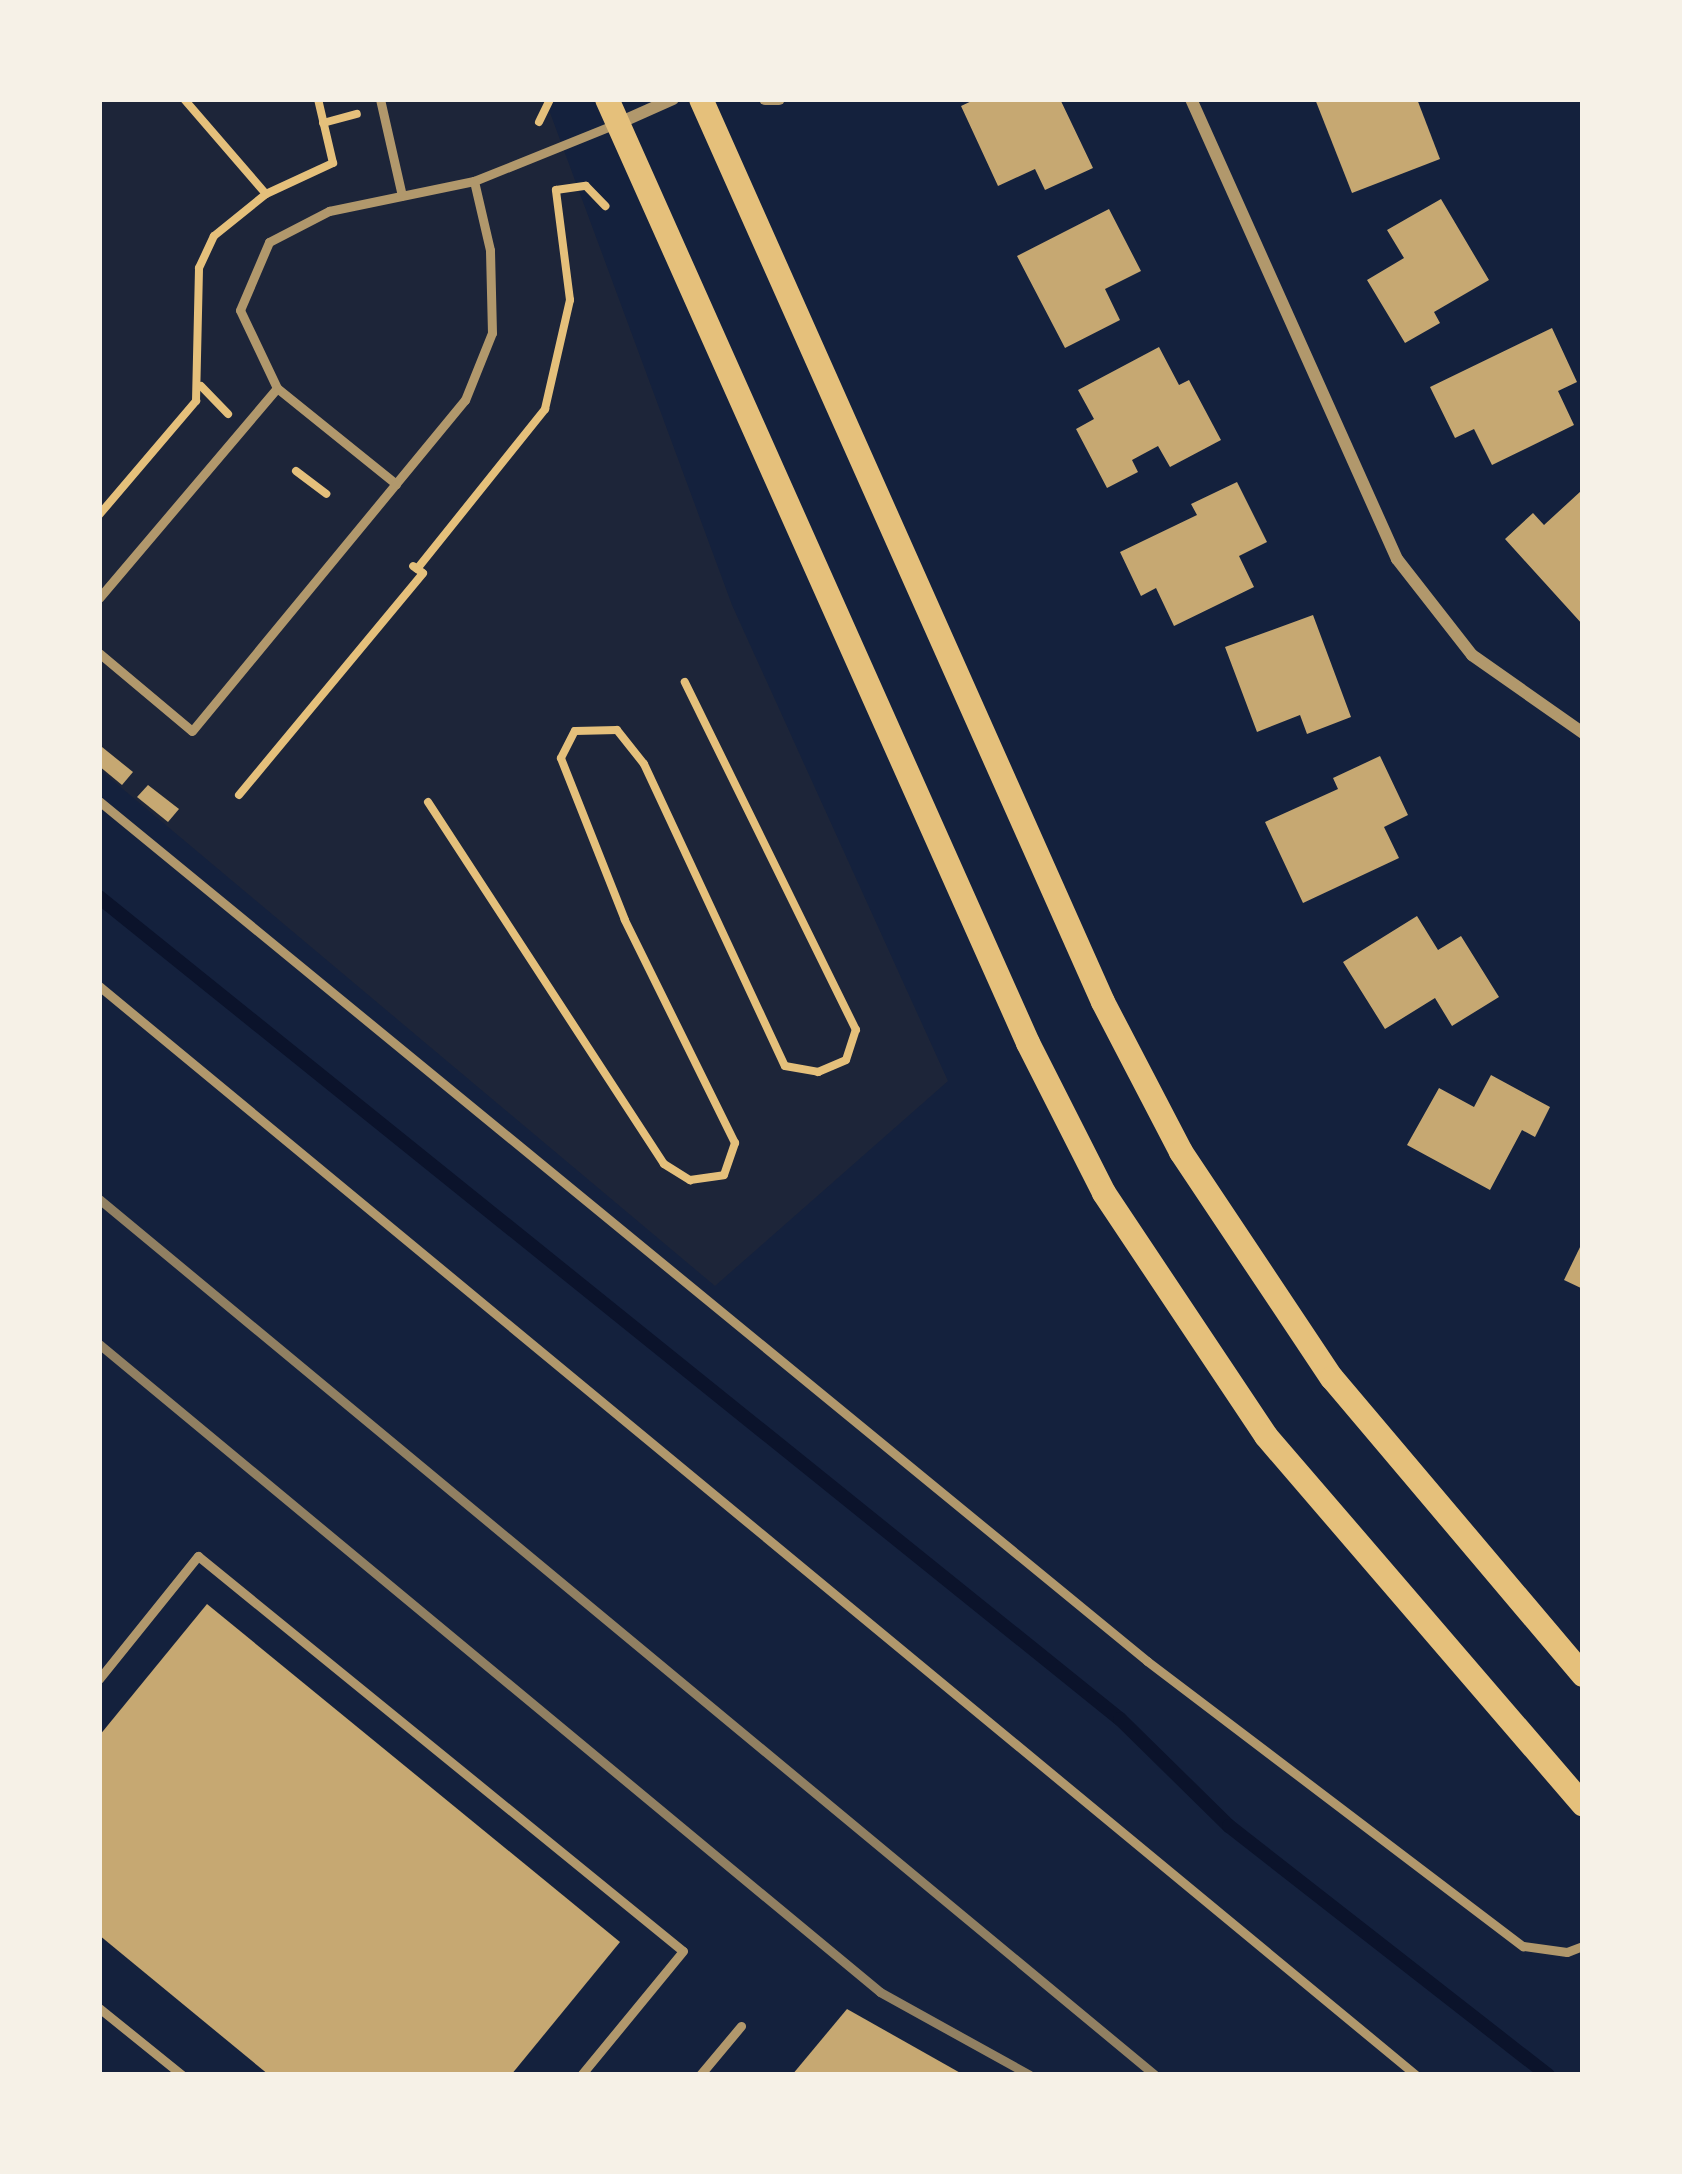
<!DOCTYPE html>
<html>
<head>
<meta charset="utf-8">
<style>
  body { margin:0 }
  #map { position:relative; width:1682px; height:2174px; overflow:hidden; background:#14213d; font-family:Figtree,sans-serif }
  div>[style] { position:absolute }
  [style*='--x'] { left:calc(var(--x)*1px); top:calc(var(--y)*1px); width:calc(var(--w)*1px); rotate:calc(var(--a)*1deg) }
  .green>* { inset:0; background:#1d2539 }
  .stream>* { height:14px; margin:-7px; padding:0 7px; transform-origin:7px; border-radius:7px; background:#0b132b }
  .building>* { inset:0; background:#c6a872 }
  .path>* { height:8px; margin:-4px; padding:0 4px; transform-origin:4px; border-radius:4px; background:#e5c07b }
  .service>* { height:9px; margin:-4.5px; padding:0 4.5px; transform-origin:4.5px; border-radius:4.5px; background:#b1986c }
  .minor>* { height:12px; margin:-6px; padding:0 6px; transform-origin:6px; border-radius:6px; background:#b1986c }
  .secondary>* { height:24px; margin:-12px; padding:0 12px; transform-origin:12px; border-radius:12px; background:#e5c07b }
  .rail>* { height:9px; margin:-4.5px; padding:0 4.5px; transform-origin:4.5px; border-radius:4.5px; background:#918062 }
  span { translate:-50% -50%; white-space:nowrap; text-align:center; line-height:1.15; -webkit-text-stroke:9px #f6f1e7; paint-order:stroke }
  .frame { position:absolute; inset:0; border:102px solid #f6f1e7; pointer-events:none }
</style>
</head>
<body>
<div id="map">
  <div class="green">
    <i style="clip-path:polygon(99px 99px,545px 99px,732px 605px,948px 1081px,715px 1286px,99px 769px)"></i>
  </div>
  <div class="stream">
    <i style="--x:99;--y:897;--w:1311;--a:38.84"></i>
    <i style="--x:1120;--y:1719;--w:153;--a:44.5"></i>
    <i style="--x:1229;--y:1826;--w:405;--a:38"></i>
  </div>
  <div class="building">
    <i style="clip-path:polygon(976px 99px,1060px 99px,1093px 168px,1045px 190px,1035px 169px,998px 186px,961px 106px)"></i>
    <i style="clip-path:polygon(1315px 99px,1417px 99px,1440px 159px,1352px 193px)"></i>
    <i style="clip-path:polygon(1441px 199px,1489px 280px,1434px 312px,1440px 323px,1405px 343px,1367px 280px,1404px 258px,1387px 230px)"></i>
    <i style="clip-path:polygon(1109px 209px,1141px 271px,1105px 289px,1120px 320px,1065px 348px,1017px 256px)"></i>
    <i style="clip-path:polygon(1552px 328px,1577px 382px,1558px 391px,1574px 425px,1492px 465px,1474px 429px,1455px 438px,1430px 387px)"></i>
    <i style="clip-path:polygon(1159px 347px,1179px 385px,1189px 380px,1221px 440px,1170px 467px,1158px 446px,1132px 460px,1138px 472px,1107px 488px,1076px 429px,1094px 419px,1078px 390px)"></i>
    <i style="clip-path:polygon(1237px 482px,1267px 542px,1239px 556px,1254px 587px,1174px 626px,1156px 588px,1141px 596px,1120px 552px,1197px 515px,1191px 504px)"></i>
    <i style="clip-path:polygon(1581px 491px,1583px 493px,1583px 625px,1505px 539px,1533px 513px,1544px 525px)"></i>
    <i style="clip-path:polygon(1313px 615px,1351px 717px,1307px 734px,1300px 715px,1257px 732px,1225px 647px)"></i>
    <i style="clip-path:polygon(102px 747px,133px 772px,122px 785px,99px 766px)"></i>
    <i style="clip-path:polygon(1380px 756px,1408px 815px,1384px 827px,1399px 858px,1303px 903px,1265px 822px,1338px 789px,1333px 778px)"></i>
    <i style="clip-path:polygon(148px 785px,179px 809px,168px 822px,137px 797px)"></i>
    <i style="clip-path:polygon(1417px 916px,1438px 950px,1461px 936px,1499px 997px,1452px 1026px,1435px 998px,1385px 1029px,1343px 962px)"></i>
    <i style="clip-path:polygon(1491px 1075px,1550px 1107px,1535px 1137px,1522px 1130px,1490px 1190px,1407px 1145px,1439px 1088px,1474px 1107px)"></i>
    <i style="clip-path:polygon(1583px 1241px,1583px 1289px,1564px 1280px)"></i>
    <i style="clip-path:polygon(207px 1604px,620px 1942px,511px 2075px,269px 2075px,99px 1935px,99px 1736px)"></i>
    <i style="clip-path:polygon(847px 2009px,964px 2075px,792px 2075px)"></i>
  </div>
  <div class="path">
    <i style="--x:539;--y:122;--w:25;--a:-64"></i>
    <i style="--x:323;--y:123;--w:35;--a:-15"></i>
    <i style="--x:266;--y:194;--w:74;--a:-24.8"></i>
    <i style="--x:333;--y:163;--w:66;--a:-103.2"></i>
    <i style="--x:201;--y:386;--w:39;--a:46"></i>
    <i style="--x:296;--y:471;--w:38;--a:37"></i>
    <i style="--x:99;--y:515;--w:150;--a:-49.6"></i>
    <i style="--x:196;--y:401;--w:133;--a:-88.7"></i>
    <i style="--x:199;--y:268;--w:35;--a:-65"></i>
    <i style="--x:214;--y:236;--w:67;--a:-38.9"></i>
    <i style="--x:266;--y:194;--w:125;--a:-130.8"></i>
    <i style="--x:417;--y:569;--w:205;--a:-51.3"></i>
    <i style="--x:545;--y:409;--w:112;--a:-77.1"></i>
    <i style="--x:570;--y:300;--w:111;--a:-97.3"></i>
    <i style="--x:556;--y:190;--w:30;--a:-8"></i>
    <i style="--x:586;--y:186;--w:28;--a:46"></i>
    <i style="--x:239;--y:795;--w:288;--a:-50.3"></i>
    <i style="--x:423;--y:573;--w:12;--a:-145"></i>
    <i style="--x:428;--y:802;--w:432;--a:56.9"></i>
    <i style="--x:664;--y:1164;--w:31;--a:32"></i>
    <i style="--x:690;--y:1180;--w:34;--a:-8"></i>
    <i style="--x:724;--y:1175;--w:34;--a:-71"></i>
    <i style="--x:735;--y:1143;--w:249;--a:-116.3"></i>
    <i style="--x:625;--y:920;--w:174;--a:-111.6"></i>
    <i style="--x:561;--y:758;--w:30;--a:-63"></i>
    <i style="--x:575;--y:731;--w:42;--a:-1.4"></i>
    <i style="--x:617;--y:730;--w:43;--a:51.5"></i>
    <i style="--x:644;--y:764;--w:333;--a:65"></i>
    <i style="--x:785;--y:1066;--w:34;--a:10"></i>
    <i style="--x:818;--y:1072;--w:30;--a:-23"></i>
    <i style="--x:846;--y:1060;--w:32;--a:-72"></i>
    <i style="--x:856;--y:1030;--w:388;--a:-116.2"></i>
  </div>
  <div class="service">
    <i style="--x:380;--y:99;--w:99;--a:77.2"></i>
    <i style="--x:277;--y:388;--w:86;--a:-115.4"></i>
    <i style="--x:240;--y:310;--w:74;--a:-66.9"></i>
    <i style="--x:269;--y:242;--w:68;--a:-27.3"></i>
    <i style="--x:329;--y:211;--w:148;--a:-11.7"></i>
    <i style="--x:99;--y:598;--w:275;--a:-49.7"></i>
    <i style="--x:277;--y:388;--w:153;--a:38.9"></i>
    <i style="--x:99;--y:653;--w:121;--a:40"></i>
    <i style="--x:192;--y:731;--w:429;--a:-50.5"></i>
    <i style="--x:465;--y:400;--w:72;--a:-68.1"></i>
    <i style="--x:492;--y:333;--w:83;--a:-91.4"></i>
    <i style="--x:490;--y:250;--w:71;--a:-103.1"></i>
    <i style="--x:474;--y:181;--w:155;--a:-21.9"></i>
    <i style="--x:99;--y:801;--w:1356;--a:39.37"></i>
    <i style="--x:1147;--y:1661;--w:472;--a:37.2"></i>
    <i style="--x:1523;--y:1946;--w:44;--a:7.8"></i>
    <i style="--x:1567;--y:1952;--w:17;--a:-21"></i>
    <i style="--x:99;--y:986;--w:1709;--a:39.59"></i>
    <i style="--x:99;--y:1679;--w:158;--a:-51.2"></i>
    <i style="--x:198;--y:1556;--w:625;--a:39.16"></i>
    <i style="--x:683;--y:1951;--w:161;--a:129.4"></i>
    <i style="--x:99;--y:2008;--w:107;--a:38.9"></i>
    <i style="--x:700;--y:2075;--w:64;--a:-50.1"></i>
  </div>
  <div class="minor">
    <i style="--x:765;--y:99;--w:14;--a:0"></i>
    <i style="--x:1191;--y:99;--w:504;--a:65.88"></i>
    <i style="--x:1397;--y:559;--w:122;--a:52"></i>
    <i style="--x:1472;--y:655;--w:136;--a:35.1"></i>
    <i style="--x:619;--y:123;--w:59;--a:-24"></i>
  </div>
  <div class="secondary">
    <i style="--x:607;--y:99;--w:1034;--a:65.96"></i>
    <i style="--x:1028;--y:1043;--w:168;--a:63.1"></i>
    <i style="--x:1104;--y:1193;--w:292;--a:56.3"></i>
    <i style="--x:1266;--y:1436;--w:486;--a:49.3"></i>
    <i style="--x:701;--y:99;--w:988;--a:66"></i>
    <i style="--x:1103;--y:1002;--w:169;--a:62.5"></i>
    <i style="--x:1181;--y:1152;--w:272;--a:56.3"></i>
    <i style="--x:1332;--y:1378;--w:389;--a:49.8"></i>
  </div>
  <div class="rail">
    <i style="--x:99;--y:1199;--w:1372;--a:39.68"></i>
    <i style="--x:99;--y:1344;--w:1015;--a:39.68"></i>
    <i style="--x:880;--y:1992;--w:171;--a:29"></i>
  </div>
  <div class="frame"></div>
</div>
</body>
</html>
